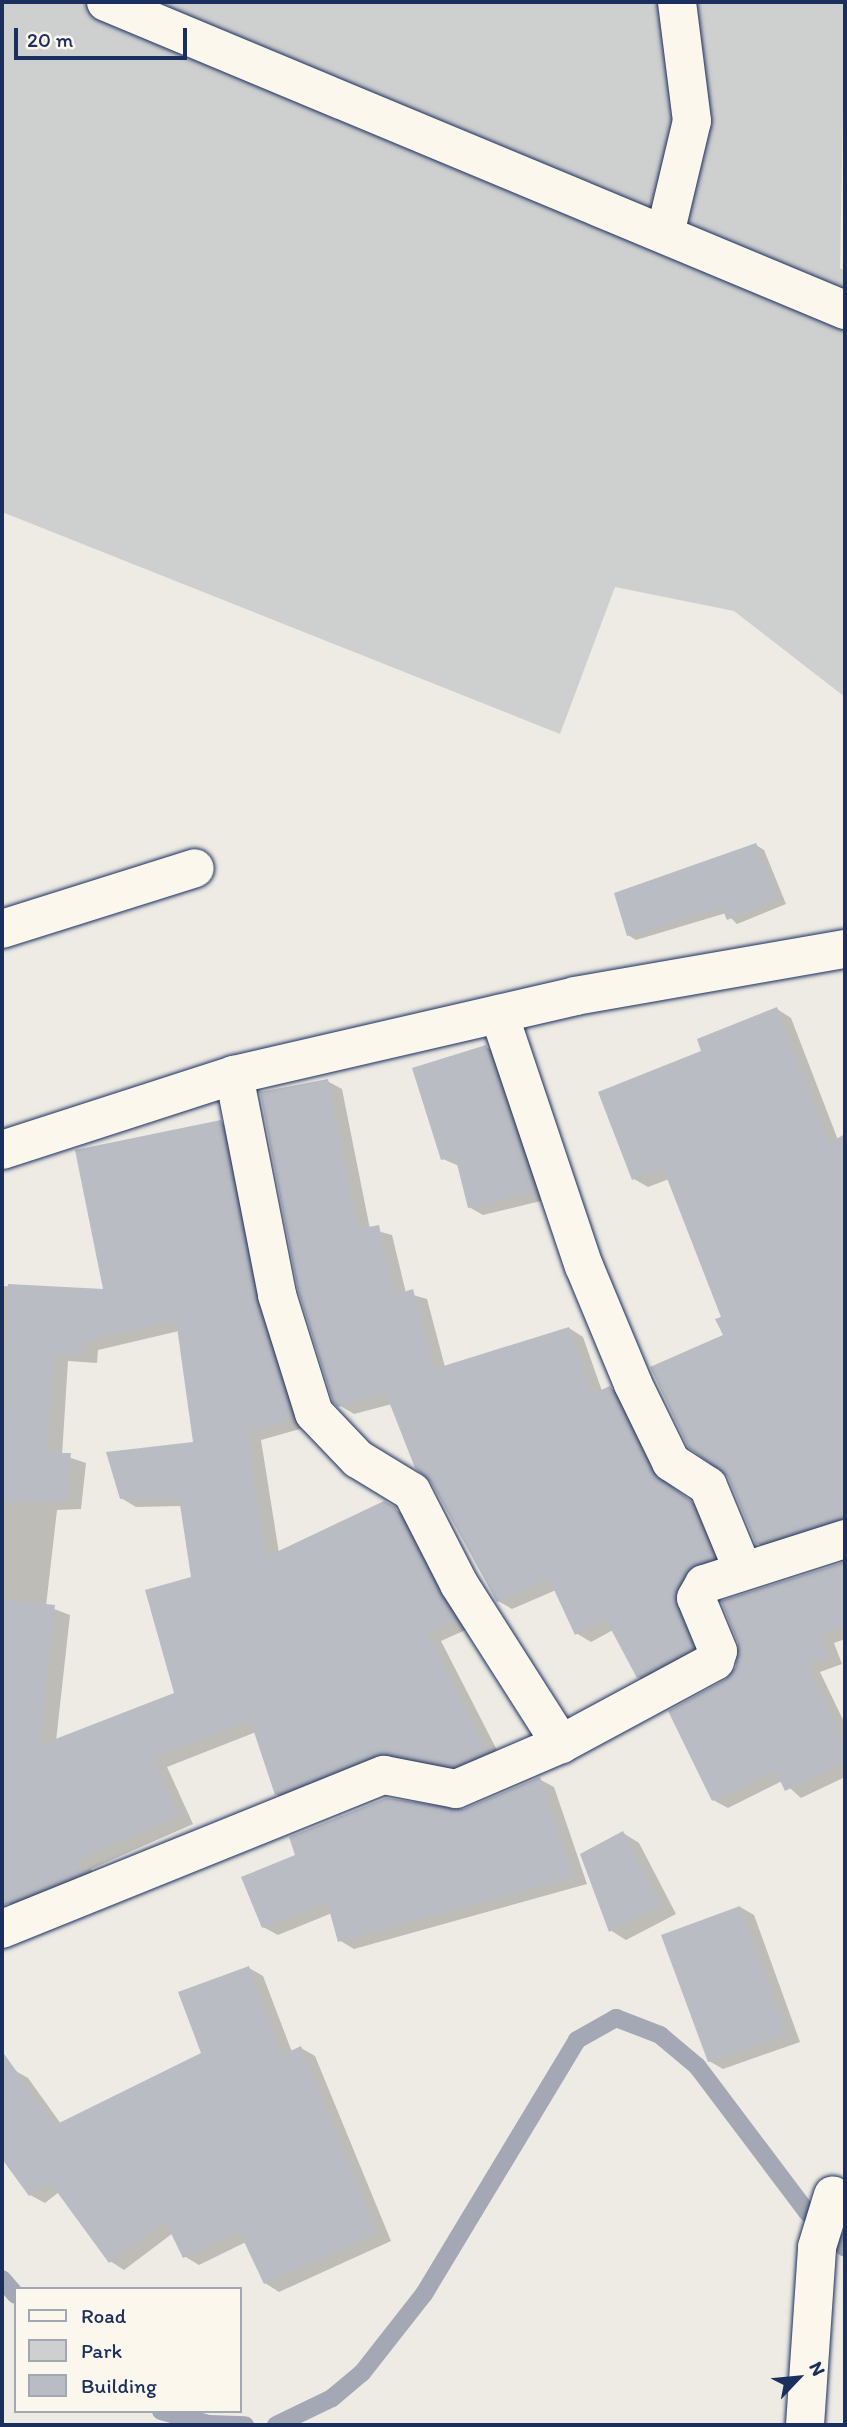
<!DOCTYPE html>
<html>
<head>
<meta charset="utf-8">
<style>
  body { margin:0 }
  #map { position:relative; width:847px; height:2427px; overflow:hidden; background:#eeebe4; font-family:Itim,sans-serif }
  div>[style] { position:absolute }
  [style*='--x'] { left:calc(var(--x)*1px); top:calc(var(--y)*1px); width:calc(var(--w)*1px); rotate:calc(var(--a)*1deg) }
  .green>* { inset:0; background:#cecfcf }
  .shadow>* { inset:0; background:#0003 }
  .stream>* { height:18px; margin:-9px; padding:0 9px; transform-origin:9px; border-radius:9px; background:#a3a8b4 }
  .building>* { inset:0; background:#b9bcc3 }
  .roads { filter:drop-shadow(0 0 2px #1b2f5e) drop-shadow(0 0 2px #1b2f5e) }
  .minor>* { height:38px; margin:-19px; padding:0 19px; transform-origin:19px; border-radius:19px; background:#fbf7ec }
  span { translate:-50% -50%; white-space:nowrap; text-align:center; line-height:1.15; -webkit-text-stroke:6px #fbf7ec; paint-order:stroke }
  .frame { position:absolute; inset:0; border:4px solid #1b2f5e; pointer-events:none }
  .legend { position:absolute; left:14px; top:2287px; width:228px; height:126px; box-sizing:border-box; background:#fbf7ec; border:2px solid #a1a7b3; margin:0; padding:9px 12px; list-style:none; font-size:21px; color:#1b2f5e }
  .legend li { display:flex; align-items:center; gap:14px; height:35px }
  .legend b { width:35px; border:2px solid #a1a7b3 }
  .north { position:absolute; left:763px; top:2343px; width:70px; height:70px; -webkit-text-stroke:5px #fbf7ec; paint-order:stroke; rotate:64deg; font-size:19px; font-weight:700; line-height:28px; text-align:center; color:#1b2f5e }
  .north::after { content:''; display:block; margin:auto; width:24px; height:32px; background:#1b2f5e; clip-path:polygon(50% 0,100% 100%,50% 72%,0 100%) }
  .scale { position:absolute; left:14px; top:28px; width:173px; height:32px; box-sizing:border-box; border:4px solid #1b2f5e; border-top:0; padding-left:9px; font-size:21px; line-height:24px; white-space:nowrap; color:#1b2f5e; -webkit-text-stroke:5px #fbf7ec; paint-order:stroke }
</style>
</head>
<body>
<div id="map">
  <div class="green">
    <i style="clip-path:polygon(2px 2px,845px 2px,840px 268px,845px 271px,845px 697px,734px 611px,615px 587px,560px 734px,2px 512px)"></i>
  </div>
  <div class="shadow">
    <i style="clip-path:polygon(756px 845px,764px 850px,786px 904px,737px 924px,726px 913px,636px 940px,628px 935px)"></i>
    <i style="clip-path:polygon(777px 1009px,791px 1018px,838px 1140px,845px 1136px,845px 1528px,772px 1552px,757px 1543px,724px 1318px,669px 1179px,648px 1187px,634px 1179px,703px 1052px)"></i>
    <i style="clip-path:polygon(486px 1047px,500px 1055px,549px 1199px,483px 1215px,469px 1207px,459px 1166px,443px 1159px)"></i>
    <i style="clip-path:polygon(327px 1081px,342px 1089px,370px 1229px,392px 1235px,406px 1293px,427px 1299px,445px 1367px,569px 1328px,583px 1337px,602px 1391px,610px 1388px,624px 1396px,666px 1482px,704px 1511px,727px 1566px,700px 1580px,706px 1656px,652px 1685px,638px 1677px,613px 1630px,591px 1642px,576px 1633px,556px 1590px,512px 1609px,498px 1601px,392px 1404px,354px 1414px,339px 1405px)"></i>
    <i style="clip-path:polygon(evenodd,220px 1122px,235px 1131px,307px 1427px,261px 1440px,279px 1553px,384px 1503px,410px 1518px,470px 1628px,441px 1641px,502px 1760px,291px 1803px,276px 1794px,256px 1732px,167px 1767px,193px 1824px,91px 1869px,97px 1881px,19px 1912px,2px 1897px,2px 1286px,106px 1291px,220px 1122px,179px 1331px,195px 1443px,121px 1498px,136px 1507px,182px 1506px,193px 1578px,176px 1694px,56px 1741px,70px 1615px,46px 1606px,57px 1510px,81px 1509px,86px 1463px,62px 1455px,68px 1361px,97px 1363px,98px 1350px,179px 1331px)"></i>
    <i style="clip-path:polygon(845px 1564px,845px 1639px,834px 1643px,842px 1664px,820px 1672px,845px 1724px,845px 1777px,801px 1798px,782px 1781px,728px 1808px,713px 1800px,727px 1682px,738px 1668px,740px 1642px,723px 1603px)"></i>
    <i style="clip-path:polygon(539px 1779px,554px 1787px,587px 1884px,354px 1949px,339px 1940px,332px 1913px,278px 1935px,263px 1927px,464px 1811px)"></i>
    <i style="clip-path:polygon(623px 1833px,639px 1843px,676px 1914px,626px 1940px,610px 1930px)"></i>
    <i style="clip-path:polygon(740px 1907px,754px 1915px,800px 2042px,723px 2069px,709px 2061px)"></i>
    <i style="clip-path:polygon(249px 1968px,263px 1976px,292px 2052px,301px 2048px,315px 2056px,391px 2241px,279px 2292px,265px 2283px,246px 2242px,199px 2265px,184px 2256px,173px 2233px,124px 2270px,110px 2261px,59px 2192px,45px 2203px,30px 2195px,2px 2156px,2px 2078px,14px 2070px,28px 2078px,61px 2124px,204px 2054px)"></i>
  </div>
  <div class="stream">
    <i style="--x:2;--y:2279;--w:21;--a:49"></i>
    <i style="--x:161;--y:2411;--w:50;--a:15.2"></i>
    <i style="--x:209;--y:2424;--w:36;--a:2"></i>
    <i style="--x:276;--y:2425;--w:62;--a:-25.7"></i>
    <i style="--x:332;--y:2398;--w:39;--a:-40"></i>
    <i style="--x:362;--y:2373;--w:100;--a:-51.9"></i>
    <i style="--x:424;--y:2294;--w:297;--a:-58.9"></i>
    <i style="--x:577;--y:2040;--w:45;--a:-29.4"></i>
    <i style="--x:616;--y:2018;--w:47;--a:21.1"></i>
    <i style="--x:660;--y:2035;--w:48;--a:40"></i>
    <i style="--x:697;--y:2066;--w:183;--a:53"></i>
    <i style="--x:807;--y:2212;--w:52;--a:43.5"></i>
  </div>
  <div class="building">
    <i style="clip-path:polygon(756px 843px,779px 899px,727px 920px,722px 908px,627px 936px,614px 893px)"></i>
    <i style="clip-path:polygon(777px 1007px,829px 1143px,845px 1134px,845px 1518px,756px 1544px,728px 1477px,688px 1447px,650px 1367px,723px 1335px,715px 1319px,721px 1317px,663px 1168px,632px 1180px,598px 1092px,701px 1051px,697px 1039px)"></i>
    <i style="clip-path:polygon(486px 1045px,536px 1191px,468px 1208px,455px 1156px,441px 1160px,412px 1068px)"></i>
    <i style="clip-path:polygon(328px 1079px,358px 1229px,379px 1225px,394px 1295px,413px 1289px,434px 1369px,569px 1327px,592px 1394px,610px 1386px,652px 1472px,690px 1501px,714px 1558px,686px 1572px,674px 1596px,693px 1648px,637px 1678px,606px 1620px,575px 1635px,549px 1579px,497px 1602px,431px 1482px,415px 1468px,386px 1394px,338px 1407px,333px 1402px,298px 1290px,260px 1092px)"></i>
    <i style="clip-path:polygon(221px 1120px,256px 1299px,293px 1419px,247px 1432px,266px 1557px,384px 1501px,395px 1507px,456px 1620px,428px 1632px,488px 1752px,454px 1766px,377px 1755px,275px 1795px,250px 1720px,153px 1758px,179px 1815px,77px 1860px,83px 1873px,2px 1906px,2px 1599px,55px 1605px,40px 1745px,174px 1693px,145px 1590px,191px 1577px,179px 1498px,120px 1499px,106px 1452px,193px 1442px,176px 1320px,83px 1342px,82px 1355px,54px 1354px,47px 1453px,71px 1453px,66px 1501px,2px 1503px,8px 1284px,103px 1289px,75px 1150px)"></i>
    <i style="clip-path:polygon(845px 1562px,845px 1625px,820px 1635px,828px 1656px,807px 1664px,845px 1744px,845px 1762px,785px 1791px,775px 1770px,712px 1801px,668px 1711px,725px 1680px,736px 1667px,738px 1643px,721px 1601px)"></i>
    <i style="clip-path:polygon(540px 1777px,574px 1877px,338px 1942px,327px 1902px,262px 1928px,241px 1877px,295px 1855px,289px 1837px,386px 1798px,464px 1809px)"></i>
    <i style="clip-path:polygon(623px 1831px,661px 1905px,609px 1932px,580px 1854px)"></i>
    <i style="clip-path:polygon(740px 1906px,787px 2034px,708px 2062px,661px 1935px)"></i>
    <i style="clip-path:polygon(249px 1966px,282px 2055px,301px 2046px,377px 2233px,264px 2284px,239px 2231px,183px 2258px,165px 2221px,109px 2263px,49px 2181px,29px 2196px,2px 2159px,2px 2051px,55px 2125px,201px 2053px,178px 1992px)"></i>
  </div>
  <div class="roads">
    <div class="minor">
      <i style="--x:106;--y:2;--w:801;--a:22.63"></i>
      <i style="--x:665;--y:234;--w:116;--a:-76.6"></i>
      <i style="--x:692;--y:121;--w:120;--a:-97.2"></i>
      <i style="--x:2;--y:929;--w:202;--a:-17.5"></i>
      <i style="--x:499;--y:1014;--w:266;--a:71.4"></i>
      <i style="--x:584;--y:1266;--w:128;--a:67.4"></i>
      <i style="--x:633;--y:1384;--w:87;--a:64"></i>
      <i style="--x:671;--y:1462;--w:44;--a:33"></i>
      <i style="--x:708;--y:1486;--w:89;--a:67.5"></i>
      <i style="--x:234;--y:1075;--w:224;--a:78.9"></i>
      <i style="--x:277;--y:1295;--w:124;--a:72.6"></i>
      <i style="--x:314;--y:1413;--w:64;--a:46.3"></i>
      <i style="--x:358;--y:1459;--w:63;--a:31.4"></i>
      <i style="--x:412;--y:1492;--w:103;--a:62.9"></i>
      <i style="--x:459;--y:1584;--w:190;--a:57.5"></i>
      <i style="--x:2;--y:1150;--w:244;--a:-17.9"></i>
      <i style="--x:234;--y:1075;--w:350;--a:-13"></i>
      <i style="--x:575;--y:996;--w:274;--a:-9.9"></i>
      <i style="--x:2;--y:1929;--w:412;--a:-22"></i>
      <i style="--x:384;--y:1775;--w:73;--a:11"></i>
      <i style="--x:456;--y:1789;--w:114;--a:-23.2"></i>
      <i style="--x:561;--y:1744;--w:175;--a:-28.3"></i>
      <i style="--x:715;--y:1661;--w:10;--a:-73"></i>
      <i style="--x:718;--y:1651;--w:57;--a:-112.5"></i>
      <i style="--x:696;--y:1598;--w:16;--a:-60"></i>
      <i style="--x:704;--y:1584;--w:148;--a:-17.7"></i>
      <i style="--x:805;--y:2425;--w:178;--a:-86.1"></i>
      <i style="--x:817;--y:2247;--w:54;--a:-72.9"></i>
    </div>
  </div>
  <div class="frame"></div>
  <ul class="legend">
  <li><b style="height:9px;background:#fbf7ec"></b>Road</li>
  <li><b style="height:19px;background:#cecfcf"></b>Park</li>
  <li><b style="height:19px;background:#b9bcc3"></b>Building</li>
  </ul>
  <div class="north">N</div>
  <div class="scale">20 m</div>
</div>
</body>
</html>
